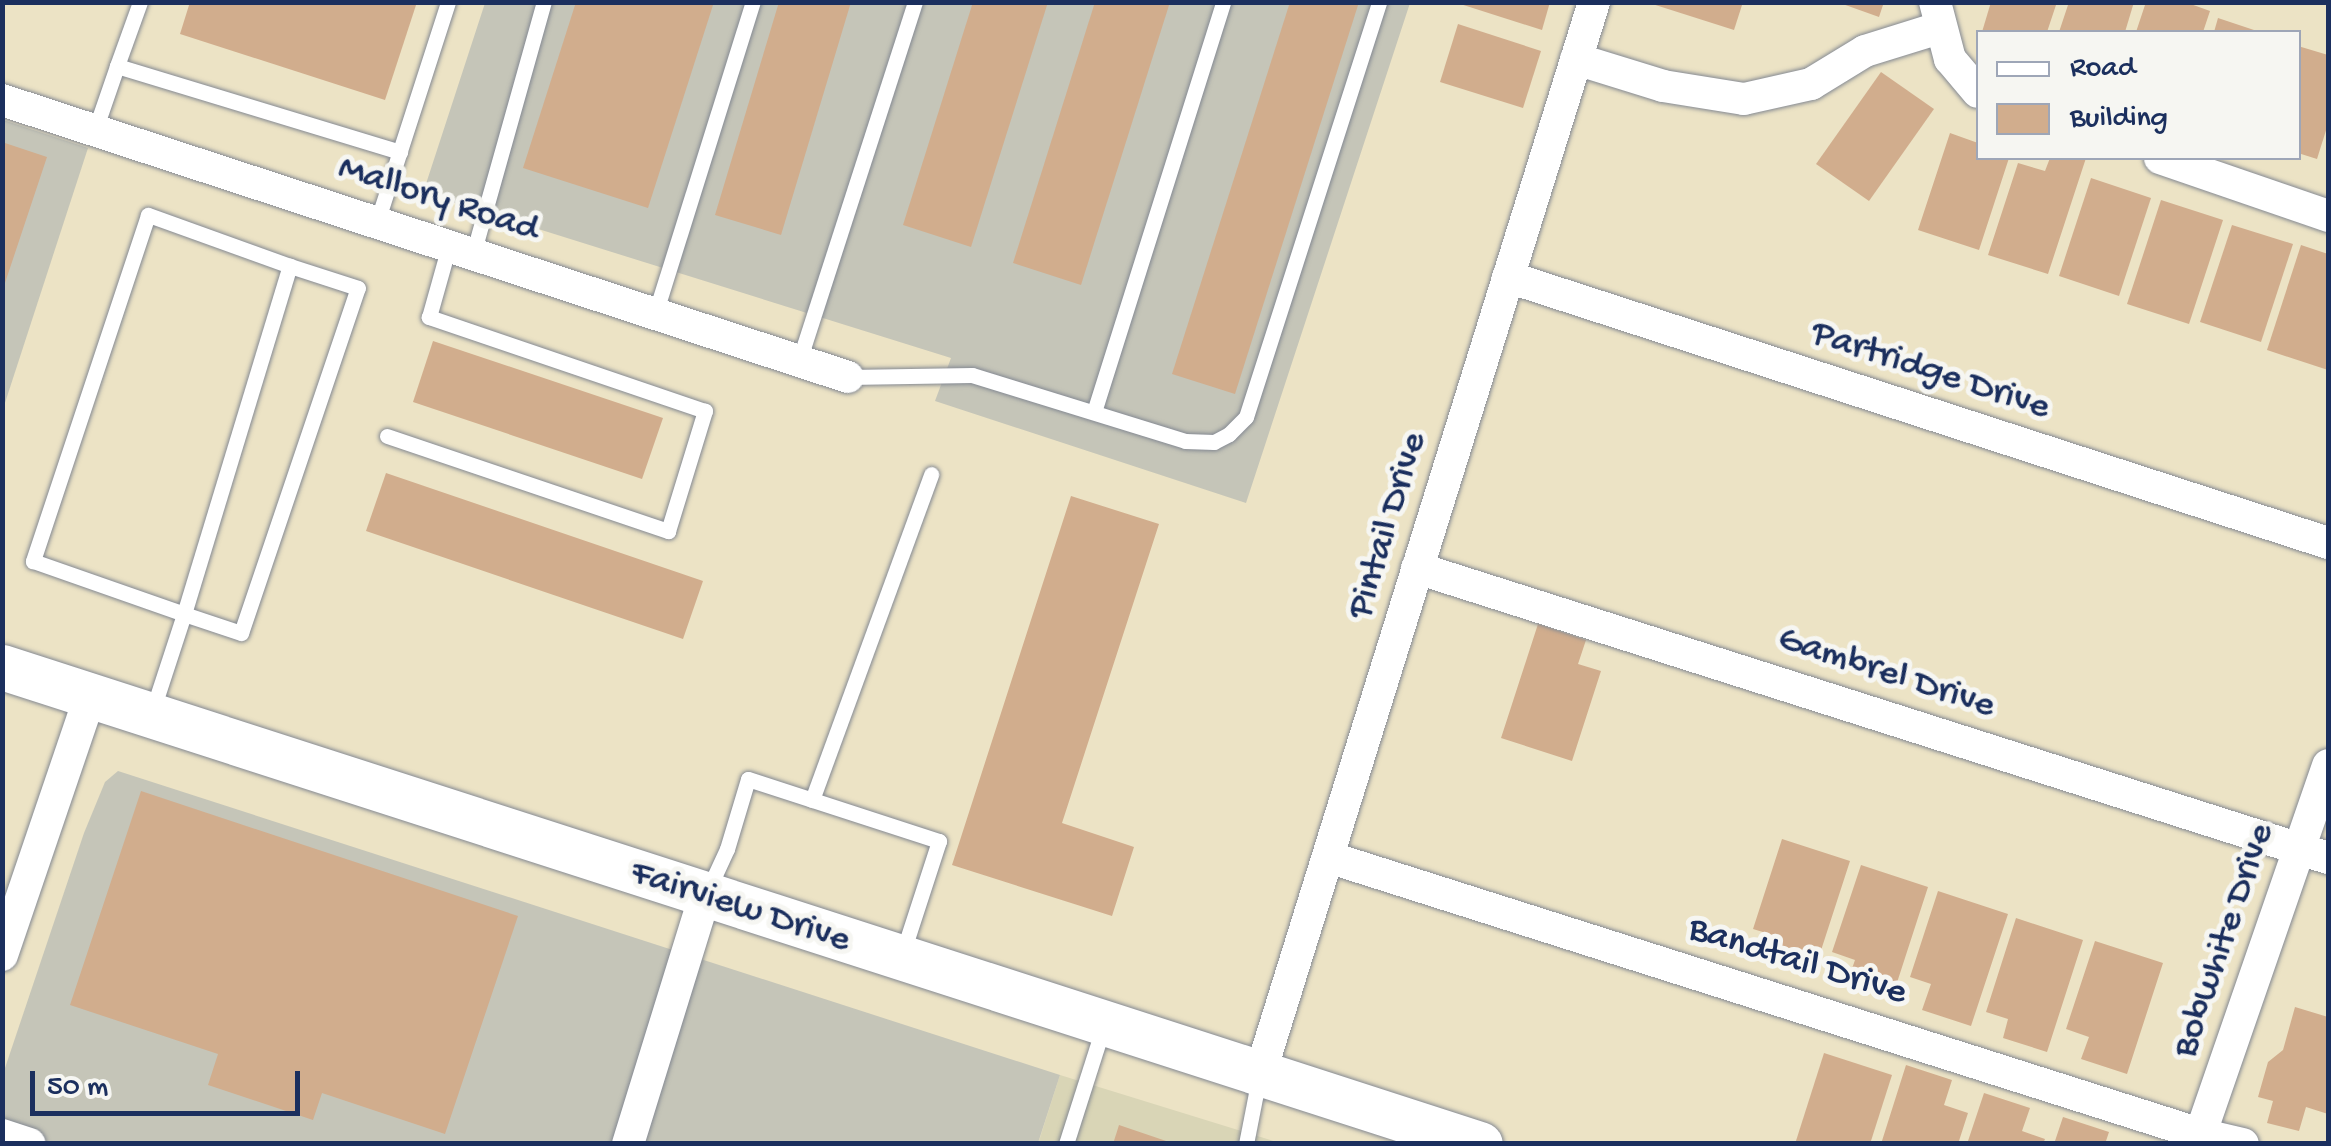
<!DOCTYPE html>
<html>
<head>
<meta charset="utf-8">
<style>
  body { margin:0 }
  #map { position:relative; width:2331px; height:1146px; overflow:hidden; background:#ece3c5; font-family:"Gochi Hand",sans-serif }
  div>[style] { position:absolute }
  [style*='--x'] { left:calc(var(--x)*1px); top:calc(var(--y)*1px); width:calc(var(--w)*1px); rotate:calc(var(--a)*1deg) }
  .built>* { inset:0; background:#d9d5b6 }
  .industrial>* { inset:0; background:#c5c5b8 }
  .building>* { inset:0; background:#d1ad8d }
  .roads { filter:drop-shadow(0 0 2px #848992) drop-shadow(0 0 2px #848992) }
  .lane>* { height:15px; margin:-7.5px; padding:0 7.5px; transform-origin:7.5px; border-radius:7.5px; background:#fff }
  .street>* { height:32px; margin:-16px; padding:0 16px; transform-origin:16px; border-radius:16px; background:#fff }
  .secondary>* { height:45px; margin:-22.5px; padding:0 22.5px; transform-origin:22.5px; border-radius:22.5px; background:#fff }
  span { translate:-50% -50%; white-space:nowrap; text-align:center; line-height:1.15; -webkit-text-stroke:10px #f6f6f2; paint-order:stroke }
  .street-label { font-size:38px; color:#1b2f5e }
  .frame { position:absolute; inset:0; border:5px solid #1b2f5e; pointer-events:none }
  .legend { position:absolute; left:1976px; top:30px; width:325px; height:130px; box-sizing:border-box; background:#f6f6f2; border:2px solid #9ea6b7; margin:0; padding:12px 18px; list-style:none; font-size:30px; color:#1b2f5e }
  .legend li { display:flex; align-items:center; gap:20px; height:50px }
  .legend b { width:50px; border:2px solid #9ea6b7 }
  .scale { position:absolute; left:30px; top:1071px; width:270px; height:45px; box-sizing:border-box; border:5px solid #1b2f5e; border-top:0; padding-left:12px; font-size:30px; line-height:35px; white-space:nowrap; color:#1b2f5e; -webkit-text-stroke:8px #f6f6f2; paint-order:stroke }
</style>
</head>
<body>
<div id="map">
  <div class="built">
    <i style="clip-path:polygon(1060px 1075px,1280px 1143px,1038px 1144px)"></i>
  </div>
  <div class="industrial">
    <i style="clip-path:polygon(485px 3px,1410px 3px,1246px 503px,935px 401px,951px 358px,423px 193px)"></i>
    <i style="clip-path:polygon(3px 120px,88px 148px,3px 409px)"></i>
    <i style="clip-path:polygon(118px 771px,1060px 1075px,1038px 1143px,3px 1144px,3px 1074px,84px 833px,105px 782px)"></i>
  </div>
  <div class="building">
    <i style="clip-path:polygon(190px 2px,417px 2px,385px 100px,180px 34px)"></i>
    <i style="clip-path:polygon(576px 2px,714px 2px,648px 208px,523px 168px)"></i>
    <i style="clip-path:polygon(779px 2px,851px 2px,781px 235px,715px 215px)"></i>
    <i style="clip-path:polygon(973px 2px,1048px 2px,971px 247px,903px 225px)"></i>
    <i style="clip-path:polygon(1095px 2px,1170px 2px,1081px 285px,1013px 263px)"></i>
    <i style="clip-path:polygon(1290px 2px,1359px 2px,1235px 394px,1172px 374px)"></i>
    <i style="clip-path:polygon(1454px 2px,1550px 2px,1542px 30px)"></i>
    <i style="clip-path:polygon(1646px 2px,1743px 2px,1734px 30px)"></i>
    <i style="clip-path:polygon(1837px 2px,1884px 2px,1879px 17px)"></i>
    <i style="clip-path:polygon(1991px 2px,2057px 2px,2047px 32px,1982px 32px)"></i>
    <i style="clip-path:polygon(2069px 2px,2134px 2px,2125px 32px,2059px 32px)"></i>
    <i style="clip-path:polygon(2146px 2px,2185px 2px,2210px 11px,2203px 32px,2136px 32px)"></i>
    <i style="clip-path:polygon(2218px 18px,2260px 32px,2214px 32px)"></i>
    <i style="clip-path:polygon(1458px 24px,1541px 51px,1523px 108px,1440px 82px)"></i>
    <i style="clip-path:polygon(2298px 46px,2328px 55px,2328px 124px,2317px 159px,2298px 153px)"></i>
    <i style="clip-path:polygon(1881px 72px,1934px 109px,1869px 201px,1816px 164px)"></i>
    <i style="clip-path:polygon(1950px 133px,1978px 143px,1978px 158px,2009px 158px,1979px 250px,1918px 230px)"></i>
    <i style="clip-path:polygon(2px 142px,47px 157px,3px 289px,2px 289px)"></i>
    <i style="clip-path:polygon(2050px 158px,2086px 158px,2048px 274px,1988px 255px,2018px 163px,2045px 171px)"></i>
    <i style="clip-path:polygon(2091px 178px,2151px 198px,2119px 296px,2059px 276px)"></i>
    <i style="clip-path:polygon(2161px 200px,2223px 220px,2189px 324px,2127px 304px)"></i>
    <i style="clip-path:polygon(2232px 225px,2293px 244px,2261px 342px,2200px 322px)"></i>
    <i style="clip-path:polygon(2301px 245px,2328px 254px,2328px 370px,2267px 350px)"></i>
    <i style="clip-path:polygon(433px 341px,663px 418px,642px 479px,413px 402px)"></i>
    <i style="clip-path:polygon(386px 473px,703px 581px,683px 639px,366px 531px)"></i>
    <i style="clip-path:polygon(1071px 496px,1159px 524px,1062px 823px,1134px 847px,1112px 916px,952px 865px)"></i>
    <i style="clip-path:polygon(1538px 624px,1586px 640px,1578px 664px,1601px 671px,1572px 761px,1501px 738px)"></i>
    <i style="clip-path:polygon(141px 791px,518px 916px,445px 1134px,322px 1093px,313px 1120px,208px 1085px,218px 1054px,70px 1005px)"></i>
    <i style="clip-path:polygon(1782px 839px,1850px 861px,1813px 975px,1768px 960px,1776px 936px,1753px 929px)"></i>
    <i style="clip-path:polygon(1861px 865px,1928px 887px,1892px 998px,1847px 983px,1855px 960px,1832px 952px)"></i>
    <i style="clip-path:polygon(1938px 891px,2008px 914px,1971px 1026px,1922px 1010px,1931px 984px,1910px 977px)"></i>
    <i style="clip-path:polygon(2016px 918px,2083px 940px,2047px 1052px,2003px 1038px,2008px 1019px,1986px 1012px)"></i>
    <i style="clip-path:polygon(2095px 941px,2163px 963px,2127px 1074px,2081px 1059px,2089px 1037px,2066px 1029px)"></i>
    <i style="clip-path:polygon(2295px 1007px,2328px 1017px,2328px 1114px,2306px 1107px,2299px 1131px,2267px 1123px,2273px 1101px,2258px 1097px,2268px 1062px,2283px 1050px)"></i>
    <i style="clip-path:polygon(1824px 1053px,1892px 1075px,1870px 1144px,1795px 1144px)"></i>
    <i style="clip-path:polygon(1906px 1065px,1952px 1080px,1944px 1105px,1968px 1113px,1958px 1144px,1881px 1144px)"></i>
    <i style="clip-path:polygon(1984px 1093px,2030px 1108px,2022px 1131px,2045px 1139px,2043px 1144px,1967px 1144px)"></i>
    <i style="clip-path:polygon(2063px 1117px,2109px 1132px,2105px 1144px,2054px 1144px)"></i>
    <i style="clip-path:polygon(1119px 1125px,1172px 1143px,1172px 1144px,1113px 1144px)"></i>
  </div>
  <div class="roads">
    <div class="lane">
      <i style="--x:140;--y:2;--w:68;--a:109.8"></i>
      <i style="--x:117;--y:66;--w:296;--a:16.9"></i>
      <i style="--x:95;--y:130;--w:68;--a:-71"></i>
      <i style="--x:377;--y:222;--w:231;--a:-72.1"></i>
      <i style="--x:473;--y:254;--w:262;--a:-74.3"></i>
      <i style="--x:655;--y:314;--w:327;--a:-72.6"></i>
      <i style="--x:799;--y:361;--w:377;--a:-72.1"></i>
      <i style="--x:848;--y:377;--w:124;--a:-0.9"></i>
      <i style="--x:972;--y:375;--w:223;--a:17.2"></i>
      <i style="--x:1185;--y:441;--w:29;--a:2"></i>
      <i style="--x:1214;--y:442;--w:17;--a:-28"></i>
      <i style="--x:1229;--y:434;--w:24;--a:-45"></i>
      <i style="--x:1246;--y:417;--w:436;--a:-72.2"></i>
      <i style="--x:1094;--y:412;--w:430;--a:-72.5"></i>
      <i style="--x:387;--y:436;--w:297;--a:18.7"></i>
      <i style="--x:668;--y:531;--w:126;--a:-72.9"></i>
      <i style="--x:705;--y:411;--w:292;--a:-161.2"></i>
      <i style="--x:429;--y:317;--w:74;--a:-74.3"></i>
      <i style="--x:152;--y:712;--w:103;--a:-71.9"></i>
      <i style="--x:184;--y:614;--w:364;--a:-73.1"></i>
      <i style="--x:290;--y:266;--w:151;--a:-160.2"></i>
      <i style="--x:148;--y:215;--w:365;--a:108.4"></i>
      <i style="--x:33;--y:561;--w:160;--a:19.3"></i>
      <i style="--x:184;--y:614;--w:60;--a:18.4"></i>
      <i style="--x:241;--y:633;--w:364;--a:-71.3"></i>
      <i style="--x:358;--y:288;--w:71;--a:-162.1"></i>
      <i style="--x:812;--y:800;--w:347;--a:-69.9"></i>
      <i style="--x:709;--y:888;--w:43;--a:-65.2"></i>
      <i style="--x:727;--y:849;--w:73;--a:-73.3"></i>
      <i style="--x:748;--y:779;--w:201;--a:18"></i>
      <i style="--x:939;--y:841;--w:120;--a:108"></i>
      <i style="--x:1066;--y:1144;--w:122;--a:-72.3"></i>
      <i style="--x:1246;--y:1144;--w:67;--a:-78.9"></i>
    </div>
    <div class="street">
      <i style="--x:1935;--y:2;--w:59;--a:75.3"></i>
      <i style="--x:1950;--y:59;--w:43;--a:49.7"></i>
      <i style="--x:1576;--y:59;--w:91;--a:17.2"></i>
      <i style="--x:1663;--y:86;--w:82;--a:9.1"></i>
      <i style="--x:1744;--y:99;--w:69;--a:-12.6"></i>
      <i style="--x:1811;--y:84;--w:63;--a:-31.4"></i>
      <i style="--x:1865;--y:51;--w:77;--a:-17.3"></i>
      <i style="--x:2;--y:100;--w:890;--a:18.13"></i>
      <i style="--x:2160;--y:158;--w:178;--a:19"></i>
      <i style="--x:1508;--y:277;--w:862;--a:17.97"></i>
      <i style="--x:1417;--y:568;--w:956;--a:17.66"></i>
      <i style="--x:1328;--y:857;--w:915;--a:17.62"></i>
      <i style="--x:2200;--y:1134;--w:44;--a:13.1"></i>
      <i style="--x:2;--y:955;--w:274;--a:-71.2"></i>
      <i style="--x:1260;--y:1074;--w:1123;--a:-72.69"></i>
      <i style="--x:2;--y:1135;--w:29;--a:18"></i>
      <i style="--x:628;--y:1144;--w:260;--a:-72.8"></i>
      <i style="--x:2197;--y:1144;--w:401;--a:-70.9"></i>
    </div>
    <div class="secondary">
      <i style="--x:2;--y:667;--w:1553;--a:17.89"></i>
    </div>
  </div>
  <div class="street-label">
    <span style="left:438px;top:200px;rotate:18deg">Mallory Road</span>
    <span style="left:1930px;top:372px;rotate:18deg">Partridge Drive</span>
    <span style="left:1389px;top:526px;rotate:-73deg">Pintail Drive</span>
    <span style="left:1886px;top:674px;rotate:18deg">Gambrel Drive</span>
    <span style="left:740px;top:908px;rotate:18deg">Fairview Drive</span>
    <span style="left:2225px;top:941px;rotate:-71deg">Bobwhite Drive</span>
    <span style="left:1797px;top:963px;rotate:17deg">Bandtail Drive</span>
  </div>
  <div class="frame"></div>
  <ul class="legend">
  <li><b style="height:12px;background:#fff"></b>Road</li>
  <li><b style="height:28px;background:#d1ad8d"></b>Building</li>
  </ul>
  <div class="scale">50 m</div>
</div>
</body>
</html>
